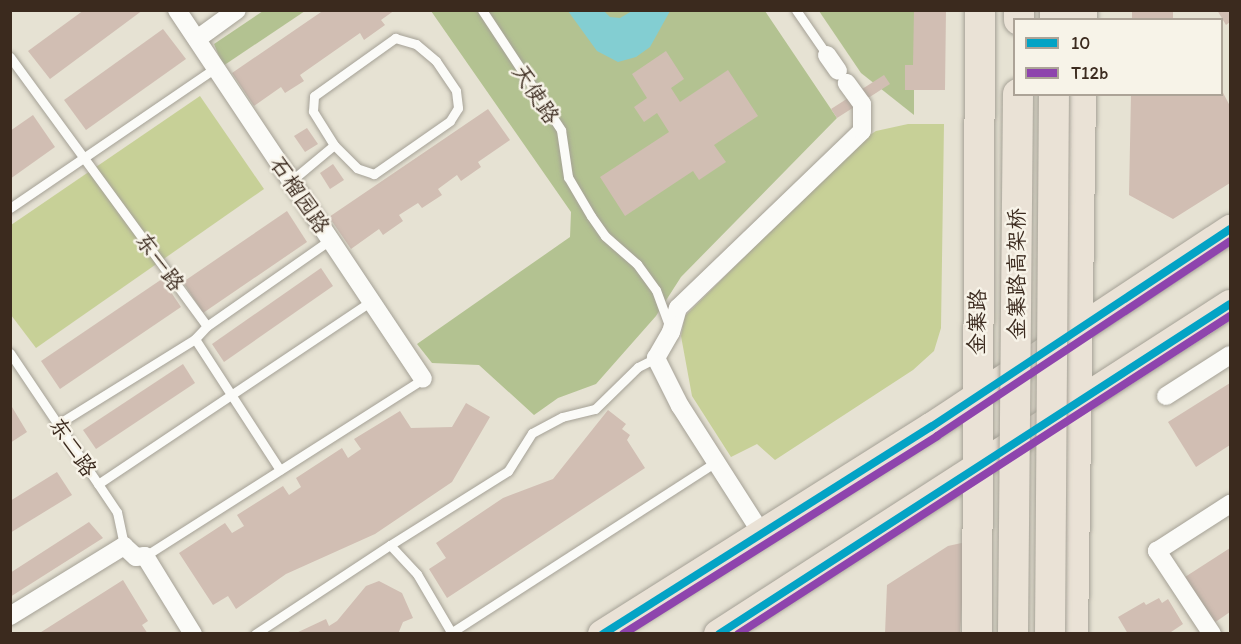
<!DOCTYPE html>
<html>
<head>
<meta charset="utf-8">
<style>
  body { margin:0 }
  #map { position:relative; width:1241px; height:644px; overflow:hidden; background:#e6e2d3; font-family:Itim,"LXGW WenKai TC",sans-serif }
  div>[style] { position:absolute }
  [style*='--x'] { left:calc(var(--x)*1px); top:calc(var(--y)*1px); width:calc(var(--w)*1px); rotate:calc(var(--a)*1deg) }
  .green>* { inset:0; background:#c7d097 }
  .forest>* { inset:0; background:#b3c291 }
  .water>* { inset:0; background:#83ced2 }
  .building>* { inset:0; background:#d1beb3 }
  .roads { filter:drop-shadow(0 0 2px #a5a196) drop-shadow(0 0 2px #a5a196) }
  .service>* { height:9px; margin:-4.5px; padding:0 4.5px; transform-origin:4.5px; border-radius:4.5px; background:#fbfbf8 }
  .minor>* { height:18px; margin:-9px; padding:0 9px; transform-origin:9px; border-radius:9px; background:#fbfbf8 }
  .primary>* { height:28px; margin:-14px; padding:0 14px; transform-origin:14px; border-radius:14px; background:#eae2d6 }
  .trunk>* { height:30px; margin:-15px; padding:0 15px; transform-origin:15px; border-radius:15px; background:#eae2d6 }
  .bridges { filter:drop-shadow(0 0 2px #a5a196) drop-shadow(0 0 2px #a5a196) }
  .trunk-bridge>* { height:30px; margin:-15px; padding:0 15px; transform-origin:15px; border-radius:15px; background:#eae2d6 }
  .bus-1>* { height:8px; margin:-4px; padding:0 4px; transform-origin:4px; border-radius:4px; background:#03a3c5 }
  .bus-2>* { height:8px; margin:-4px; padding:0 4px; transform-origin:4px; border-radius:4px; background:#8e44ad }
  span { translate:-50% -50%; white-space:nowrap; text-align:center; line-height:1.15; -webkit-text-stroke:5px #f7f3e8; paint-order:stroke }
  .street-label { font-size:22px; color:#3b2a1e }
  .frame { position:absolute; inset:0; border:12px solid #3b2a1e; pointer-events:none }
  .legend { position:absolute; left:1013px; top:18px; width:210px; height:78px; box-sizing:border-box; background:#f7f3e8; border:2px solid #aca397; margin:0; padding:8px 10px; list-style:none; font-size:18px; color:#3b2a1e }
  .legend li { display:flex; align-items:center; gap:12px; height:30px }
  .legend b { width:30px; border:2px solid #aca397 }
</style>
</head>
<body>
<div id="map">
  <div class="green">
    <i style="clip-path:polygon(200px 96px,264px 189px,36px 348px,11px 315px,11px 225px)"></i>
    <i style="clip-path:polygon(908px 124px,944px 124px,941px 328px,934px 351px,913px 370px,775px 460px,757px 444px,731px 457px,692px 396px,681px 336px,685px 316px,862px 140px,876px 131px)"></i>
  </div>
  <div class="forest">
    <i style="clip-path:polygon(263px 11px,305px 11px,223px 66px,214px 44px)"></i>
    <i style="clip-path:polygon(431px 11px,765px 11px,837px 118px,681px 277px,656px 316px,596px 384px,558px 398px,534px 415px,479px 365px,432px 363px,417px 344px,570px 237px,571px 212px)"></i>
    <i style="clip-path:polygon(819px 11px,914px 11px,914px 115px,861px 73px)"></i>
  </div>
  <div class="water">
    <i style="clip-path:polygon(568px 11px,604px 11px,610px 17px,620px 18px,632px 11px,670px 11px,650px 47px,636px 57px,618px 62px,597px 51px)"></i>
  </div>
  <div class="building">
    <i style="clip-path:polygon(84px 10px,143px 10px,50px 79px,28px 51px)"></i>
    <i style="clip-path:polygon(324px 10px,395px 10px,381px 20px,385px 25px,364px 40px,360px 33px,300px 75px,304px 81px,285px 93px,281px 87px,254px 106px,232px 73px)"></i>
    <i style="clip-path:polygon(914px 10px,946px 10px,945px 90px,905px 90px,905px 65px,913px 65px)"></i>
    <i style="clip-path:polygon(1132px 10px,1173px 10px,1173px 20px,1132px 20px)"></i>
    <i style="clip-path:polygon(1217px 10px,1230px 10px,1230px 22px,1226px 25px)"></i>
    <i style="clip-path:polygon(163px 29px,186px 59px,86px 130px,64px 100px)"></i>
    <i style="clip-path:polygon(666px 51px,684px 79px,671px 88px,680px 102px,728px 70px,758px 116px,714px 145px,726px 162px,699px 180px,693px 171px,625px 216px,600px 177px,669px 132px,657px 113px,644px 122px,634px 107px,647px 98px,632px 74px)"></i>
    <i style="clip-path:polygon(884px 75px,890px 84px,837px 118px,831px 109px)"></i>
    <i style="clip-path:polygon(1222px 91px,1230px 106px,1230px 183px,1173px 219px,1129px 195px,1131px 94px,1222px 94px)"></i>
    <i style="clip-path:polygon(488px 109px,510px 140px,478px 162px,481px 167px,461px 181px,457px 175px,438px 189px,442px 195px,422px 208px,418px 203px,399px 215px,403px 221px,383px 235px,379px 229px,351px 249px,329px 217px)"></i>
    <i style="clip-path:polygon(33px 115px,55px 147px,10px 179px,10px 131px)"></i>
    <i style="clip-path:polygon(307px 128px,318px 144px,305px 152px,294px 136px)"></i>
    <i style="clip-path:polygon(333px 164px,344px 180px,330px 189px,320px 173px)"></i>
    <i style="clip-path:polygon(287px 211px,307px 242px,203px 313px,183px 282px)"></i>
    <i style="clip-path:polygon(321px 268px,333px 286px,224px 362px,212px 344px)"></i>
    <i style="clip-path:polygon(162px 279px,181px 307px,60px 389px,41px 361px)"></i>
    <i style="clip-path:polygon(183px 364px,195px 383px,96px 449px,83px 430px)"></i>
    <i style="clip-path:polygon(1230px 383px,1230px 445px,1196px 467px,1168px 422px)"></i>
    <i style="clip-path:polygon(466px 403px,490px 417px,452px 482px,375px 534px,286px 574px,236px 609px,228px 596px,213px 605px,179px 553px,225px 523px,232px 533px,244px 526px,237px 515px,283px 486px,289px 495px,301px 487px,296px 478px,342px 448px,348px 458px,361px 449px,354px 439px,400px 411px,411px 428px,452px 427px)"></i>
    <i style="clip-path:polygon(12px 407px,27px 432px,10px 443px,10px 408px)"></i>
    <i style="clip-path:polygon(608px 410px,626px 424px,622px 429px,630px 435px,627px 440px,645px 468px,447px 598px,429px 569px,446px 558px,436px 543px,503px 498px,553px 479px)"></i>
    <i style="clip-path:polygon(57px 472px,72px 495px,10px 533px,10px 501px)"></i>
    <i style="clip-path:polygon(89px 522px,103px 538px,10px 597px,10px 573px)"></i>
    <i style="clip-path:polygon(966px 542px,960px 634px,885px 634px,887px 585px,948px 546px)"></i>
    <i style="clip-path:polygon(1230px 548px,1230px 612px,1214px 623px,1185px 577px)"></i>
    <i style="clip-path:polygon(123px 580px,148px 621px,142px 625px,148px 634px,38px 634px)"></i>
    <i style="clip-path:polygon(379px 581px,402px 593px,413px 618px,403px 622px,398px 634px,294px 634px,326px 619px,329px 626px,337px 621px,366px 586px)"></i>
    <i style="clip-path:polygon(1159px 598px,1162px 603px,1168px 599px,1183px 624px,1168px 634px,1128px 634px,1118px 617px,1144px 602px,1146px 605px)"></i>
  </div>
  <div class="roads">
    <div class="service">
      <i style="--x:482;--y:10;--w:144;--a:56.6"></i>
      <i style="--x:561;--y:130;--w:48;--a:81.5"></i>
      <i style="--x:568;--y:177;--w:45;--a:59.5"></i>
      <i style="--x:591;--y:216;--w:24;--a:55"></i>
      <i style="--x:605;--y:236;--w:43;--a:41.2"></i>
      <i style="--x:637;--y:264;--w:32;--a:54"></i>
      <i style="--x:656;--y:290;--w:40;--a:69.8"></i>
      <i style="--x:796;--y:10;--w:55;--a:55.4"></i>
      <i style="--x:10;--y:57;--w:333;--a:53.8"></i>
      <i style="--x:207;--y:326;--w:18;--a:133"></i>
      <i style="--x:195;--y:339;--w:156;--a:57"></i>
      <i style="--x:291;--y:181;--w:56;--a:-39.9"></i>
      <i style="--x:334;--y:145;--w:40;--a:-122"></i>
      <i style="--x:313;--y:111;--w:15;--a:-86"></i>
      <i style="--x:314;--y:96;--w:100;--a:-35.6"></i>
      <i style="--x:395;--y:38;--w:22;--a:16"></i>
      <i style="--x:416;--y:44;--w:26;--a:40"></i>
      <i style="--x:436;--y:61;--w:36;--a:56"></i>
      <i style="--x:456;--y:91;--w:17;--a:83"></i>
      <i style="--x:458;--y:108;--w:15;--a:122"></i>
      <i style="--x:450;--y:121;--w:93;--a:145.1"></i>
      <i style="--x:374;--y:174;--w:18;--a:-161"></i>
      <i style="--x:357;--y:168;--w:33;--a:-135"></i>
      <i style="--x:10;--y:208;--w:248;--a:-34.3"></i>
      <i style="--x:207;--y:326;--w:150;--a:-35"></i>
      <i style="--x:10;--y:353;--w:192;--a:56.1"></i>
      <i style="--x:117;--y:512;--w:35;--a:78"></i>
      <i style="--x:58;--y:424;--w:161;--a:-31.8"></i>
      <i style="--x:98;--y:484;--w:329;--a:-33.8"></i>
      <i style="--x:390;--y:545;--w:139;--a:-32.1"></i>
      <i style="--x:508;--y:471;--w:45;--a:-57.7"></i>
      <i style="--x:532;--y:433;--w:34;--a:-28"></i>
      <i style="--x:562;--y:417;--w:34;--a:-14"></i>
      <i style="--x:595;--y:409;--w:60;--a:-44.3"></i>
      <i style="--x:638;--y:367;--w:20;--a:-27"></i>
      <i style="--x:145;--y:556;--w:330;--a:-32.5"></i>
      <i style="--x:255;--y:634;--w:162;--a:-33.4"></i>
      <i style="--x:390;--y:545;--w:40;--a:47"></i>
      <i style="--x:417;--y:574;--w:67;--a:59.6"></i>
      <i style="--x:449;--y:634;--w:318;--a:-32.8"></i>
    </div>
    <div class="minor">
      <i style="--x:177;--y:10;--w:443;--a:56.3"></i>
      <i style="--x:197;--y:39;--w:49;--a:-35.9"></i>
      <i style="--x:827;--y:55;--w:19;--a:55"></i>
      <i style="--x:1166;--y:396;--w:76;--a:-32.6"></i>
      <i style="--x:762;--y:534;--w:152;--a:-122.6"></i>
      <i style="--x:680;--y:406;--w:54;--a:-116.6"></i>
      <i style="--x:656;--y:358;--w:30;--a:-60"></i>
      <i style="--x:671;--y:332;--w:25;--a:-74"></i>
      <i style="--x:678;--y:308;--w:255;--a:-43.9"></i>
      <i style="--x:862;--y:131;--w:27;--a:-90"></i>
      <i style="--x:862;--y:104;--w:26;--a:-126"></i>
      <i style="--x:10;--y:616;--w:134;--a:-31.6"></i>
      <i style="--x:124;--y:546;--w:16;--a:43"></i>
      <i style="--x:136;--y:557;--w:9;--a:-6"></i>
      <i style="--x:145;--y:556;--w:92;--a:58.4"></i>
      <i style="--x:1212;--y:634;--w:100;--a:-123.5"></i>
      <i style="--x:1157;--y:551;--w:87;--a:-32.8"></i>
    </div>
    <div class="primary">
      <i style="--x:602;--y:634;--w:389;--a:-32.2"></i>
      <i style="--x:931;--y:427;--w:359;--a:-33.5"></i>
      <i style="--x:718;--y:634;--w:609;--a:-32.8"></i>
    </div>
    <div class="trunk">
      <i style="--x:1019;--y:20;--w:10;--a:-90"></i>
      <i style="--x:1055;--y:20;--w:10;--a:-90"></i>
      <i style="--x:1082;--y:20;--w:10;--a:-90"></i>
      <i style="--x:977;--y:634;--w:624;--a:-89.72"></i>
      <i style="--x:1073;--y:634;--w:540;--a:-89.15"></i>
    </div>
  </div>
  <div class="bridges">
    <div class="trunk-bridge">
      <i style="--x:1013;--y:634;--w:540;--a:-89.47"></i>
      <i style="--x:1050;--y:634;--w:540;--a:-89.58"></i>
    </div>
  </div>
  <div class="bus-1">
    <i style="--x:603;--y:634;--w:388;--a:-32.3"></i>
    <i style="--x:931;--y:427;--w:359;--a:-33.5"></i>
    <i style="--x:719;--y:634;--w:608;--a:-32.85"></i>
  </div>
  <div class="bus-2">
    <i style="--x:623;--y:634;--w:371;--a:-32.2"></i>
    <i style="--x:937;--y:436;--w:352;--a:-33.6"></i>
    <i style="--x:738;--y:634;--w:586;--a:-32.88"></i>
  </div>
  <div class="street-label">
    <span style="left:536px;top:94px;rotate:57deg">天使路</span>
    <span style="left:300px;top:195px;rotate:56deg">石榴园路</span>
    <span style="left:160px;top:262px;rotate:54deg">东一路</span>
    <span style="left:1017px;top:274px;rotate:-90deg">金寨路高架桥</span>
    <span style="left:977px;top:322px;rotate:-89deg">金寨路</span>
    <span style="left:73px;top:447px;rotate:56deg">东二路</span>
  </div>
  <div class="frame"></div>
  <ul class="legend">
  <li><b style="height:8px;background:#03a3c5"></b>10</li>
  <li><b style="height:8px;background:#8e44ad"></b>T12b</li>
  </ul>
</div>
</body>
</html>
